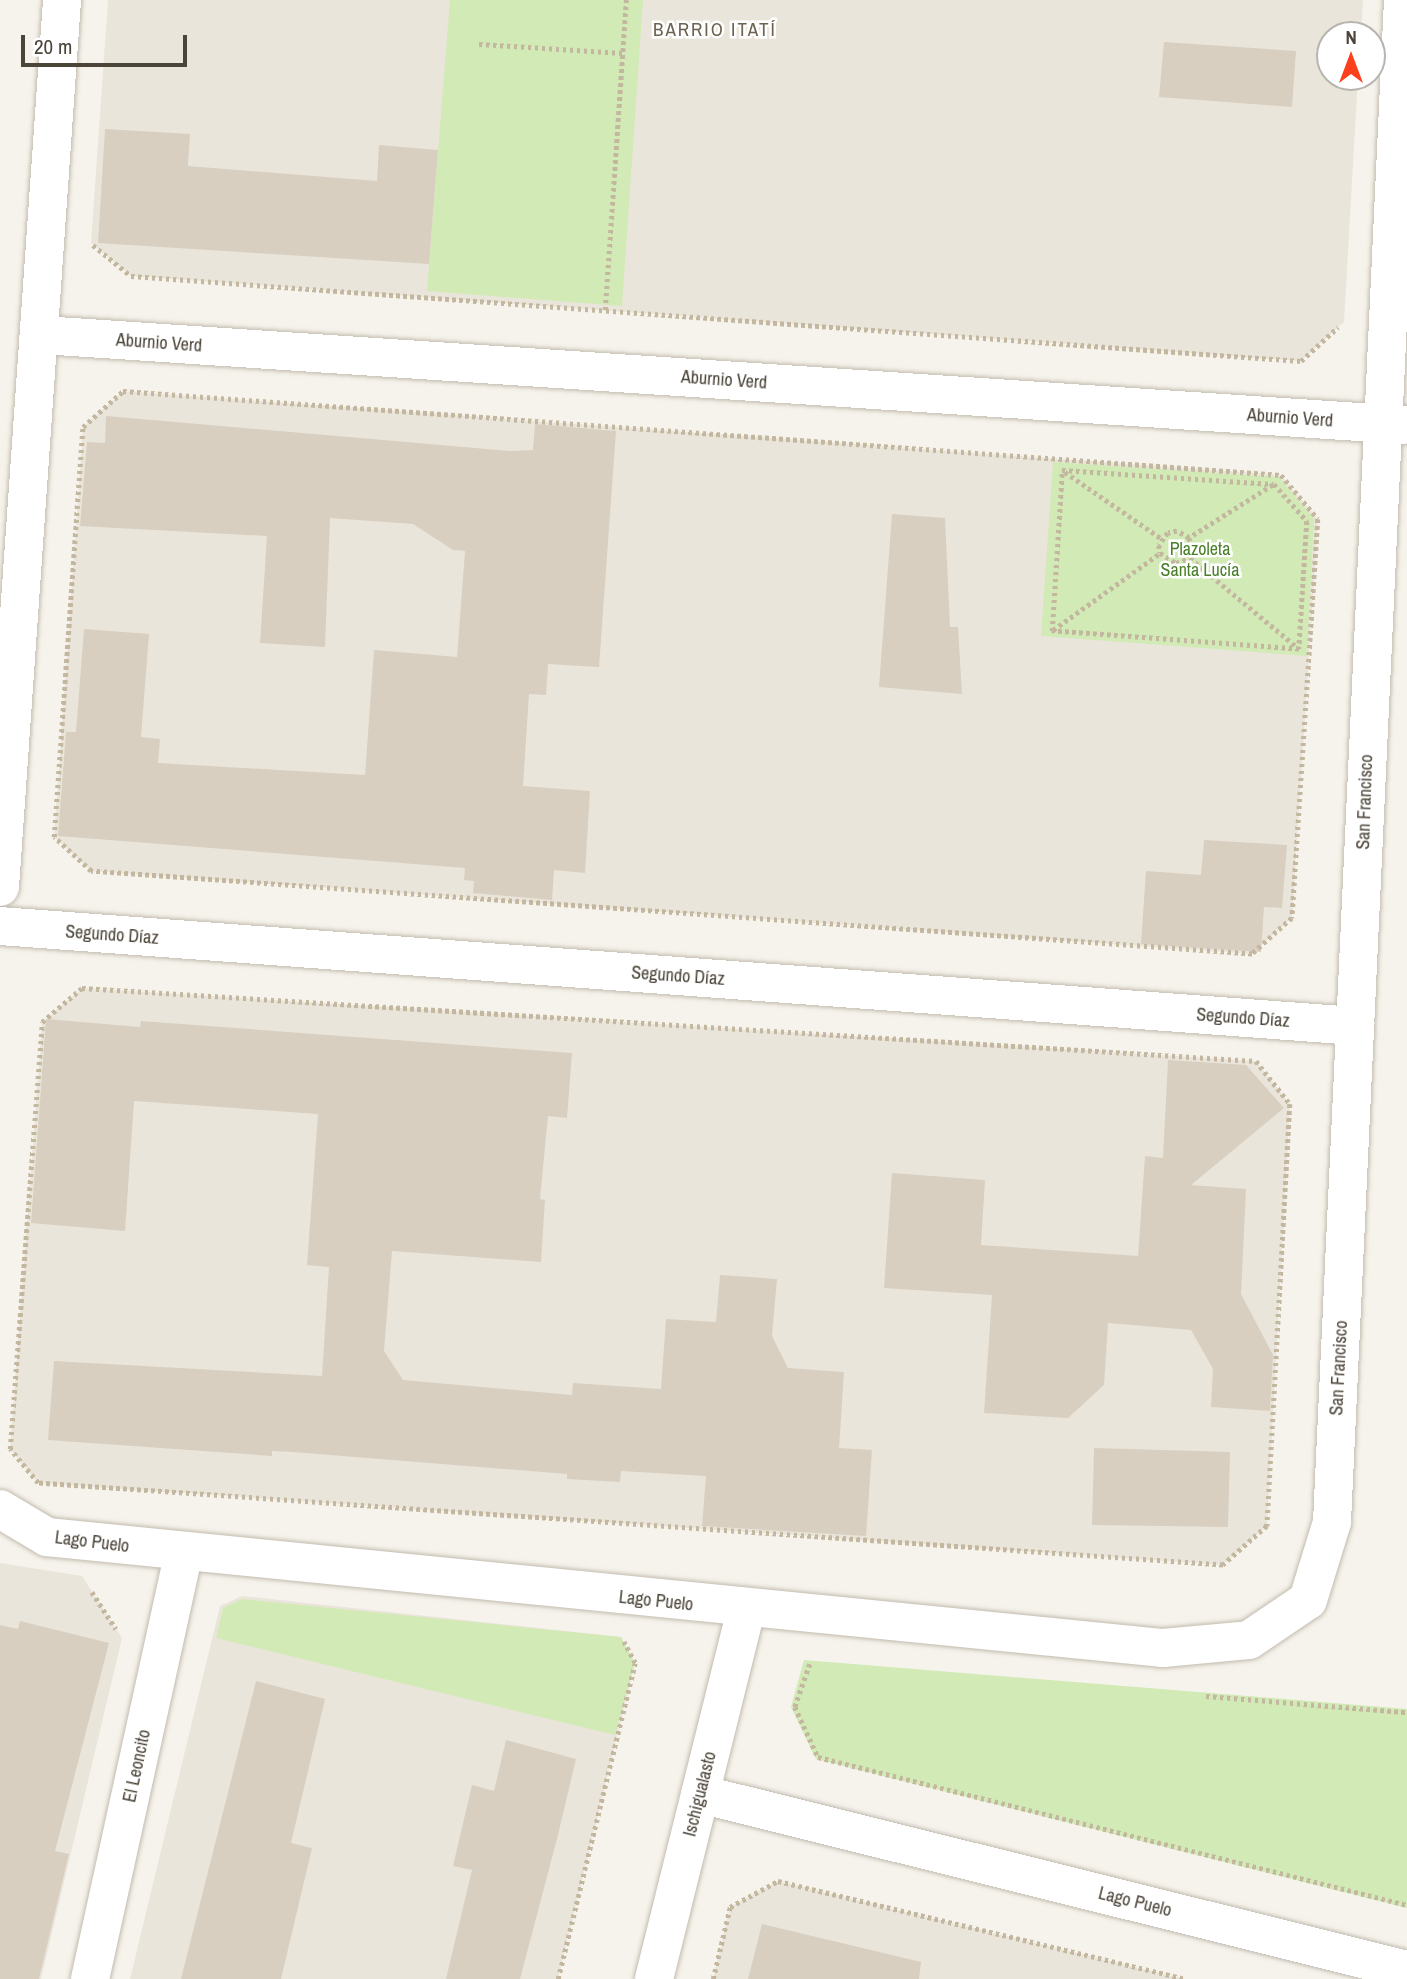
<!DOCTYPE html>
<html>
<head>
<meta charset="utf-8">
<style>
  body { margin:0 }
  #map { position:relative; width:1407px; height:1979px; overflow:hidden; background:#f6f3ec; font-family:"Archivo Narrow",sans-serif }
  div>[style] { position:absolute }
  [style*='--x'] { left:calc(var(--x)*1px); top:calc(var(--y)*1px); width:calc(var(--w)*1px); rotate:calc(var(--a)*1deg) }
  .residential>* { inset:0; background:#eae5da }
  .green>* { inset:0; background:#d2eab5 }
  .building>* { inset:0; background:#d8cfc1 }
  .path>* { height:4.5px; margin-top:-2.25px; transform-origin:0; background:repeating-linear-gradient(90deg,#c4b79f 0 3.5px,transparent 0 7px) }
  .roads { filter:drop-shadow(0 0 2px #c2bbae) drop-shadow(0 0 2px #c2bbae) }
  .street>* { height:38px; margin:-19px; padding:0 19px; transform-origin:19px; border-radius:19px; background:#fff }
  span { translate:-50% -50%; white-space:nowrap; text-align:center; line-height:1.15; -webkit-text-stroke:5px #fff; paint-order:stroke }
  .street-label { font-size:18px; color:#4b4439 }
  .park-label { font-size:18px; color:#4a7f2a }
  .neighbourhood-label { font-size:19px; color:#6e6250; letter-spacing:2px }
  .north { position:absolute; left:1316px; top:21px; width:70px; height:70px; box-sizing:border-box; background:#fff; border:2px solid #b7b4b0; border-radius:50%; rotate:0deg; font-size:19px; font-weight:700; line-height:28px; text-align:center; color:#4b4439 }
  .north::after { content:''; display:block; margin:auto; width:24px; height:32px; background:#fc3f1d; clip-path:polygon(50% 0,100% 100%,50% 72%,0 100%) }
  .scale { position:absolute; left:21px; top:35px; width:166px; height:32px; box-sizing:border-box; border:4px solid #4b4439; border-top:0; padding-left:9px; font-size:21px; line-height:24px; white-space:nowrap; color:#4b4439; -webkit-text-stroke:5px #fff; paint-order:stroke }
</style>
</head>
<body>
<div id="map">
  <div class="residential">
    <i style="clip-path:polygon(108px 0,1363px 0,1361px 35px,1330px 35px,1330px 77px,1358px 77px,1344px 322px,1301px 361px,131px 276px,91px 243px)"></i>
    <i style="clip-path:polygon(123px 391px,1281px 475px,1318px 519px,1292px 918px,1252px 954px,91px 871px,54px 837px,83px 427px)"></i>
    <i style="clip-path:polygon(82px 988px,1256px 1061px,1290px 1104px,1267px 1526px,1223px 1565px,38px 1483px,10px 1449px,42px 1022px)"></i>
    <i style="clip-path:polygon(0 1563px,82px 1576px,122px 1638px,41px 1979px,0 1979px)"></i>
    <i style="clip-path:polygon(242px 1596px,621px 1637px,635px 1663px,558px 1979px,130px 1979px,220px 1606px)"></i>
    <i style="clip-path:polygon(778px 1881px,1185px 1979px,713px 1979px,730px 1907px)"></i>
  </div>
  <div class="green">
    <i style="clip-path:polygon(450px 0,643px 0,622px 306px,427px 291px)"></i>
    <i style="clip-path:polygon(1053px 462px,1279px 477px,1314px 519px,1307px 656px,1041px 636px)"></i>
    <i style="clip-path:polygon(242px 1599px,621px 1637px,635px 1663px,615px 1735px,216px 1638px,223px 1608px)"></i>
    <i style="clip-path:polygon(804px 1660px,1407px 1709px,1407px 1908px,816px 1759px,791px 1707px)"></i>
  </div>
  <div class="building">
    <i style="clip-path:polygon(1164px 42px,1296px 51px,1292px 107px,1159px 97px)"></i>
    <i style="clip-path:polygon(105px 129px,190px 134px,188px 166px,377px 181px,379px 145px,438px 150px,429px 264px,98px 243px)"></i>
    <i style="clip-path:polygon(106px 416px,511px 451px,533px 450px,535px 424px,616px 431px,599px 667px,548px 664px,546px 695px,529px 694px,523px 786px,590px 791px,585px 873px,554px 870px,552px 900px,473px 893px,474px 881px,464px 880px,465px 868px,58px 836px,66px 732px,76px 732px,84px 629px,149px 634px,141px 737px,160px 739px,158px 763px,365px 775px,374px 650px,457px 657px,465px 551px,453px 550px,413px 524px,330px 518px,325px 647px,260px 643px,267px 536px,80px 526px,87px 442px,105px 443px)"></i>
    <i style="clip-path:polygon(892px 514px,945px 518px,950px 627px,958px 627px,962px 694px,879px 687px)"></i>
    <i style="clip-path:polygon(1204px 840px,1287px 845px,1282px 908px,1264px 907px,1261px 952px,1141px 944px,1146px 871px,1201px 875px)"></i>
    <i style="clip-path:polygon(46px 1019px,140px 1027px,141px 1021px,572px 1053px,567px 1118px,548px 1116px,540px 1199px,545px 1200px,541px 1262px,392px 1251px,384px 1351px,403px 1380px,572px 1395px,573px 1383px,661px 1389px,666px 1319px,716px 1322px,720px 1275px,777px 1279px,772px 1336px,788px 1368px,844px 1372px,839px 1448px,872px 1450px,866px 1536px,702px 1526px,706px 1476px,621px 1471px,620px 1482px,567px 1479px,567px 1474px,293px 1452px,272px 1451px,272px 1456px,48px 1440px,54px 1361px,322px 1376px,329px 1267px,307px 1265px,318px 1114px,134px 1101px,125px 1231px,31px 1223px)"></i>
    <i style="clip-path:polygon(1168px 1060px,1246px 1065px,1284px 1108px,1191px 1185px,1246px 1189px,1241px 1294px,1273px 1355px,1270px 1411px,1211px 1407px,1213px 1369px,1191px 1330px,1108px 1323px,1104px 1385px,1068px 1418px,984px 1413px,992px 1295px,884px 1288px,892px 1173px,985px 1180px,981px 1245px,1138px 1256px,1145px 1156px,1163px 1158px)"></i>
    <i style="clip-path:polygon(1094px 1448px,1230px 1452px,1228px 1527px,1092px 1525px)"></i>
    <i style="clip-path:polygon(20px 1621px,109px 1643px,55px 1851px,69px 1854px,39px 1979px,0 1979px,0 1625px,18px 1629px)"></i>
    <i style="clip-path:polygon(256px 1681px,325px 1699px,291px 1843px,312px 1848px,281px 1979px,181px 1979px)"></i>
    <i style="clip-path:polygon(506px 1740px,576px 1759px,557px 1839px,520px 1979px,446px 1979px,472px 1870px,453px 1866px,472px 1785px,494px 1791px)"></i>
    <i style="clip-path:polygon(762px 1924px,921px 1962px,919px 1979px,748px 1979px)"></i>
  </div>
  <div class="path">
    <i style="--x:479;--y:44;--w:144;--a:3.6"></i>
    <i style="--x:93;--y:245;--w:49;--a:39.2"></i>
    <i style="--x:131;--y:276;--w:1173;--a:4.16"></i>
    <i style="--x:1301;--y:361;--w:50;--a:-42.6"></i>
    <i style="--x:605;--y:310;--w:311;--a:-86.1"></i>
    <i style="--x:123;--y:391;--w:1161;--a:4.15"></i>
    <i style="--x:1281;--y:475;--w:57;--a:49.9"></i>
    <i style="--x:1318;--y:519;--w:400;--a:93.7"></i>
    <i style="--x:1292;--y:918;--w:54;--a:138"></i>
    <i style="--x:1252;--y:954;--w:1164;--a:-175.91"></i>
    <i style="--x:91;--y:871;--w:50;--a:-137.4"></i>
    <i style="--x:54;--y:837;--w:411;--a:-86"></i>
    <i style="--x:83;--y:427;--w:54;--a:-42"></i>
    <i style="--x:1062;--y:470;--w:212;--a:3.8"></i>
    <i style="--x:1274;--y:484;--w:50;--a:48.3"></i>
    <i style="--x:1307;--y:521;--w:128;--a:93.6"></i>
    <i style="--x:1299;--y:649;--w:248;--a:-175.8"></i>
    <i style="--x:1052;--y:631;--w:161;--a:-86.4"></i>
    <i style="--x:1065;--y:472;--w:118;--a:34.6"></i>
    <i style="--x:1273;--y:485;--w:99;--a:147.8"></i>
    <i style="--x:1189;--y:538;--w:14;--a:-150"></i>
    <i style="--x:1177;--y:531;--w:9;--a:167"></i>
    <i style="--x:1168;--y:533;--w:15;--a:127"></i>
    <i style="--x:1159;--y:545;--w:8;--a:83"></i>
    <i style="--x:1160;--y:553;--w:19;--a:32"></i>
    <i style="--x:1176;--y:563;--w:15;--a:-20"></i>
    <i style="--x:1190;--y:558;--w:141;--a:39.8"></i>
    <i style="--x:1189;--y:538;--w:11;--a:68"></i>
    <i style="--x:1193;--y:548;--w:10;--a:107"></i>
    <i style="--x:1053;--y:630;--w:132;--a:-35.7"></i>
    <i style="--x:82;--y:988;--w:1176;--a:3.56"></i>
    <i style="--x:1256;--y:1061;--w:55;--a:51.7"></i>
    <i style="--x:1290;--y:1104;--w:423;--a:93.1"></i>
    <i style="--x:1267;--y:1526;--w:59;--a:138.4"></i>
    <i style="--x:1223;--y:1565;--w:1188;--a:-176.04"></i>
    <i style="--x:38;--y:1483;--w:44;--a:-129.5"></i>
    <i style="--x:10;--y:1449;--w:428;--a:-85.7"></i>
    <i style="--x:42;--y:1022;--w:52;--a:-40.4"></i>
    <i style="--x:92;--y:1592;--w:44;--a:57"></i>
    <i style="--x:810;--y:1664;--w:46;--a:109.2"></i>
    <i style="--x:795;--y:1707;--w:55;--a:65.3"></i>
    <i style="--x:818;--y:1757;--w:607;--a:14.1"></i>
    <i style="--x:1206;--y:1696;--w:202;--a:4.6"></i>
    <i style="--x:558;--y:1979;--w:325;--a:-76.3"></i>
    <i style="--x:635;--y:1663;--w:24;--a:-118"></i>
    <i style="--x:713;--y:1979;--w:74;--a:-76.7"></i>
    <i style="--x:730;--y:1907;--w:55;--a:-28.4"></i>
    <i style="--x:778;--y:1881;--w:419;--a:13.5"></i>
  </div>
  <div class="roads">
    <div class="street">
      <i style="--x:42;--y:335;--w:1366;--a:3.78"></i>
      <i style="--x:0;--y:887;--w:889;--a:-86"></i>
      <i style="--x:0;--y:926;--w:1359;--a:4.22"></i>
      <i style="--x:0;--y:1509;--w:55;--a:30.8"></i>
      <i style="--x:47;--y:1537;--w:1122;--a:5.68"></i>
      <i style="--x:1163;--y:1648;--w:86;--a:-5.3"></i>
      <i style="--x:1249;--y:1640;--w:71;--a:-34.1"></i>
      <i style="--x:1308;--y:1600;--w:82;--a:-72.9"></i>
      <i style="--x:1332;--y:1522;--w:1524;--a:-87.33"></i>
      <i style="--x:700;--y:1794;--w:729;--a:13.98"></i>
      <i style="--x:90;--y:1979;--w:436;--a:-77.6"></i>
      <i style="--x:654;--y:1979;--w:380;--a:-76"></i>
    </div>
  </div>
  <div class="street-label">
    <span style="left:159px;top:343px;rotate:4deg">Aburnio Verd</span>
    <span style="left:724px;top:380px;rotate:4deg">Aburnio Verd</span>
    <span style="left:1290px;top:418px;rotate:4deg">Aburnio Verd</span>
    <span style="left:1365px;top:802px;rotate:-88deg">San Francisco</span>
    <span style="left:112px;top:935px;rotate:4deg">Segundo Díaz</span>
    <span style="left:678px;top:976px;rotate:4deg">Segundo Díaz</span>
    <span style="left:1243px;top:1018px;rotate:4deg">Segundo Díaz</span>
    <span style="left:1339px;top:1368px;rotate:-87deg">San Francisco</span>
    <span style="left:92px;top:1542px;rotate:7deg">Lago Puelo</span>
    <span style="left:656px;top:1601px;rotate:6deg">Lago Puelo</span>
    <span style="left:137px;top:1766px;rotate:-78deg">El Leoncito</span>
    <span style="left:700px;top:1794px;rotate:-76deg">Ischigualasto</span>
    <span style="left:1135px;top:1902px;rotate:14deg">Lago Puelo</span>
  </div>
  <div class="park-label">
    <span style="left:1200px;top:560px">Plazoleta<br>Santa Lucía</span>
  </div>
  <div class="neighbourhood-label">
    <span style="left:715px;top:30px">BARRIO ITATÍ</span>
  </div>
  <div class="north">N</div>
  <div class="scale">20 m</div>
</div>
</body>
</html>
